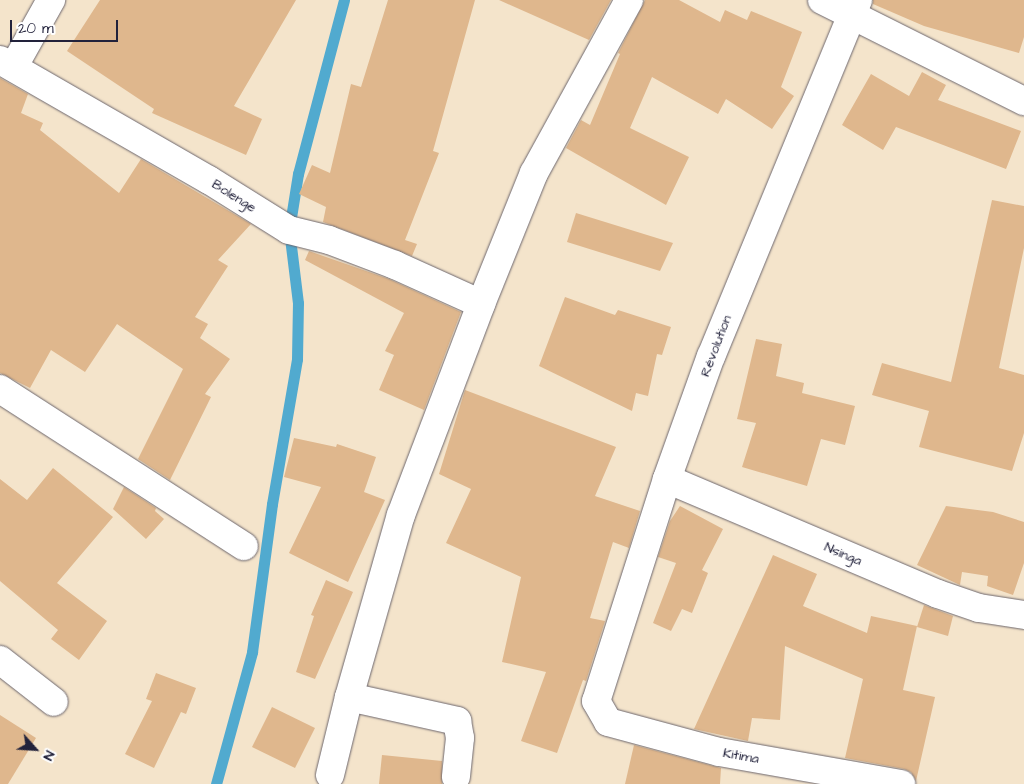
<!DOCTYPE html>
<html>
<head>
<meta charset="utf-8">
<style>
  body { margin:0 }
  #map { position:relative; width:1024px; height:784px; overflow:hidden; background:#f4e4cb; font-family:"Architects Daughter",sans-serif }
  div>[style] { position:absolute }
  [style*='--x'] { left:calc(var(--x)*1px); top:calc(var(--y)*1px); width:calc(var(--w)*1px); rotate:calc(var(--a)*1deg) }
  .stream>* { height:11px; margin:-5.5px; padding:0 5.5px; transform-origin:5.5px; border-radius:5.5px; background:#51aacf }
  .building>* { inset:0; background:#dfb78d }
  .roads { filter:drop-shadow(0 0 1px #6c666d) drop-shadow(0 0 1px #6c666d) }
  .minor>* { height:28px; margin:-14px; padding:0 14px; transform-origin:14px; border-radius:14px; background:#fff }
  span { translate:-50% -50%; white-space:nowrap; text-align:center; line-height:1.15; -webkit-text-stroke:4.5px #fff; paint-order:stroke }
  .street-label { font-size:14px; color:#22223b }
  .north { position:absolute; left:10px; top:724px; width:50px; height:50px; -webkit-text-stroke:4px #fff; paint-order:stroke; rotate:116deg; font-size:14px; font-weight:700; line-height:20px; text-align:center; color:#22223b }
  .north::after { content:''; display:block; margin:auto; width:18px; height:22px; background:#22223b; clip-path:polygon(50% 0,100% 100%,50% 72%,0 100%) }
  .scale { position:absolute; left:10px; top:20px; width:108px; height:22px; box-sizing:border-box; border:2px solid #22223b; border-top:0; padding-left:6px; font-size:15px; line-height:18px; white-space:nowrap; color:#22223b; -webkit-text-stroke:4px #fff; paint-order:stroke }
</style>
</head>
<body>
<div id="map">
  <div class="stream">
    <i style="--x:216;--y:784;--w:137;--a:-74.7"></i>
    <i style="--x:252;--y:652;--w:149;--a:-82.3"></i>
    <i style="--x:272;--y:504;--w:147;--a:-80.2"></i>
    <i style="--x:297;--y:359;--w:56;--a:-89"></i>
    <i style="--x:298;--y:303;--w:74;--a:-97"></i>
    <i style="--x:289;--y:230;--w:57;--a:-80.9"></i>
    <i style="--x:298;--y:174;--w:180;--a:-75.2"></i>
  </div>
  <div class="building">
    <i style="clip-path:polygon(100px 0,296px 0,234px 106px,262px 119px,246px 155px,152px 113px,154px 109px,67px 51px)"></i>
    <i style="clip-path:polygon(388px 0,475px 0,433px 151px,439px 153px,405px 240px,417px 244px,412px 256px,323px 222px,326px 207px,299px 194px,312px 165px,330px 173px,351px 84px,361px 87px)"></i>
    <i style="clip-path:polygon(499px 0,611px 0,589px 40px)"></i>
    <i style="clip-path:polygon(645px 0,679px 0,720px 22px,725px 10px,747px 20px,751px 11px,802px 32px,781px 87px,794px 96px,772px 129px,726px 99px,718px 114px,652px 77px,630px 128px,689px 157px,666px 205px,566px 148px,581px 120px,590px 125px,620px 54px,618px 53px)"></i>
    <i style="clip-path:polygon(873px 0,1024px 0,1024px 37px,1019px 53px,924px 26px,873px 4px)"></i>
    <i style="clip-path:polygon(922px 72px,946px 85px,938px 100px,1021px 131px,1006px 169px,896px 127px,883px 150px,842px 125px,871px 74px,909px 96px)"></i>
    <i style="clip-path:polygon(0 78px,28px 94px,21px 113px,43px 123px,40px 130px,119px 193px,141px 159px,251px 224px,218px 260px,228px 266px,195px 317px,208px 324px,200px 338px,230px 359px,205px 394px,211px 397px,170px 480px,138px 459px,183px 369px,117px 324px,85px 372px,51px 350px,30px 388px,0 373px)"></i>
    <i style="clip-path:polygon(992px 200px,1024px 206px,1024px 248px,999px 368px,1024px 375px,1024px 433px,1012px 471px,919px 447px,929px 411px,872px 395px,882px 363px,951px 382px)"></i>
    <i style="clip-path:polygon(576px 213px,673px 243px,660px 271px,567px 242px)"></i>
    <i style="clip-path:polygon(309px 251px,389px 279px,461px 312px,424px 410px,379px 390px,394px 355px,385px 351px,404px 313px,305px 260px)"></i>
    <i style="clip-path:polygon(565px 297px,615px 315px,618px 310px,671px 327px,662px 355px,657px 354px,648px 396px,636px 393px,632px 411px,539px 366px)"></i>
    <i style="clip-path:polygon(756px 339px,782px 344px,776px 376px,804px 383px,802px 393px,855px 406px,845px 445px,821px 439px,807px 486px,742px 467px,756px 423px,737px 419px)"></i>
    <i style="clip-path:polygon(465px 390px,616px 447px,595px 496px,640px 511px,629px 548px,613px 542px,590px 618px,605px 621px,586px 681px,583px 680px,557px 753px,521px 741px,546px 672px,502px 662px,521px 577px,446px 543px,471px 489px,439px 474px)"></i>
    <i style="clip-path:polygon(294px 438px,336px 447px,337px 444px,376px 457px,364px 492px,385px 500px,348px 582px,289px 553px,321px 487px,284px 477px)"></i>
    <i style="clip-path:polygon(53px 468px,113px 517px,57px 583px,107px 621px,79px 660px,51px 639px,58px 630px,0 581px,0 479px,27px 500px)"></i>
    <i style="clip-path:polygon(124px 487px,156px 508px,155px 511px,164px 519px,146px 539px,113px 509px)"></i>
    <i style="clip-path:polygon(680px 506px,723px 529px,702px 570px,708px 573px,692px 613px,682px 609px,671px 631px,653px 623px,676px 563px,658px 557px,670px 521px)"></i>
    <i style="clip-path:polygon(946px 506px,993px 512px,1024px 522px,1024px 563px,1013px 595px,987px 586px,988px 576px,962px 572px,960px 585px,917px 565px)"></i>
    <i style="clip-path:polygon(773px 555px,817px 574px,803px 606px,867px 633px,871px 616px,917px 626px,903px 690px,935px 697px,916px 781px,911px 772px,904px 769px,845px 758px,863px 679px,785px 646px,780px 720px,752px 718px,748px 741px,694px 729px)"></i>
    <i style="clip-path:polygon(326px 580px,353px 592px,315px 679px,296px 672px,314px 616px,311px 615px)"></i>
    <i style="clip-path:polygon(924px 605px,953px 616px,948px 636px,917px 627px)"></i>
    <i style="clip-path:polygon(156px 673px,196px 688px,186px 714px,181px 712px,154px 768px,125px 754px,152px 701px,146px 699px)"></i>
    <i style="clip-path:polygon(272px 707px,315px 728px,295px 768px,252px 747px)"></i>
    <i style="clip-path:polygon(0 715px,36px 738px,8px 784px,0 784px)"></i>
    <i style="clip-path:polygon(634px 745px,721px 768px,720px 784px,625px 784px)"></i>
    <i style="clip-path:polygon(382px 755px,442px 761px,442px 784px,379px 784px)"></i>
  </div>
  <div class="roads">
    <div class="minor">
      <i style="--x:822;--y:0;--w:226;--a:26.6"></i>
      <i style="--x:858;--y:0;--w:385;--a:112.4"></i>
      <i style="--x:711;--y:356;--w:131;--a:109.7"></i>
      <i style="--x:667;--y:479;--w:233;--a:107.7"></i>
      <i style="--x:596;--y:701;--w:24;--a:60"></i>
      <i style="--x:608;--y:722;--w:115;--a:15.1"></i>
      <i style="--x:719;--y:752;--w:185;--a:10"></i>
      <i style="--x:0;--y:60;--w:241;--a:29.9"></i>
      <i style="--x:209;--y:180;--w:94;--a:32"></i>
      <i style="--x:289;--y:230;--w:41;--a:14"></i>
      <i style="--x:329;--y:240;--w:71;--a:20.7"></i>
      <i style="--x:395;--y:265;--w:94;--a:24.4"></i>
      <i style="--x:14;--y:66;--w:76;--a:-60.7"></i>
      <i style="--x:0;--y:389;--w:290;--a:32.8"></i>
      <i style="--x:667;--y:479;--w:294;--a:23"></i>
      <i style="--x:938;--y:594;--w:43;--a:18.9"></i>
      <i style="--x:979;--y:608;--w:46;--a:8.8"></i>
      <i style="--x:0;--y:660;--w:68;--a:37.9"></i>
      <i style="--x:349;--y:697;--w:111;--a:12.5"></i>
      <i style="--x:457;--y:721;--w:17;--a:80"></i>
      <i style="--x:460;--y:738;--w:39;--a:96"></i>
      <i style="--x:330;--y:775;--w:80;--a:-76.3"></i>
      <i style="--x:349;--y:697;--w:189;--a:-74.1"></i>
      <i style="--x:401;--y:515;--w:226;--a:-69.2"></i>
      <i style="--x:481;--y:304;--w:141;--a:-68"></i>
      <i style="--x:534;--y:173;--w:197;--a:-61.2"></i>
    </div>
  </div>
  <div class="street-label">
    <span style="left:234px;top:196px;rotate:32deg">Bolenge</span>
    <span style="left:716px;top:346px;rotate:-69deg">Révolution</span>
    <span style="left:843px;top:554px;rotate:23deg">Nsinga</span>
    <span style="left:741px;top:756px;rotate:10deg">Kitima</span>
  </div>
  <div class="north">N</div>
  <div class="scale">20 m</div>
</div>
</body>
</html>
